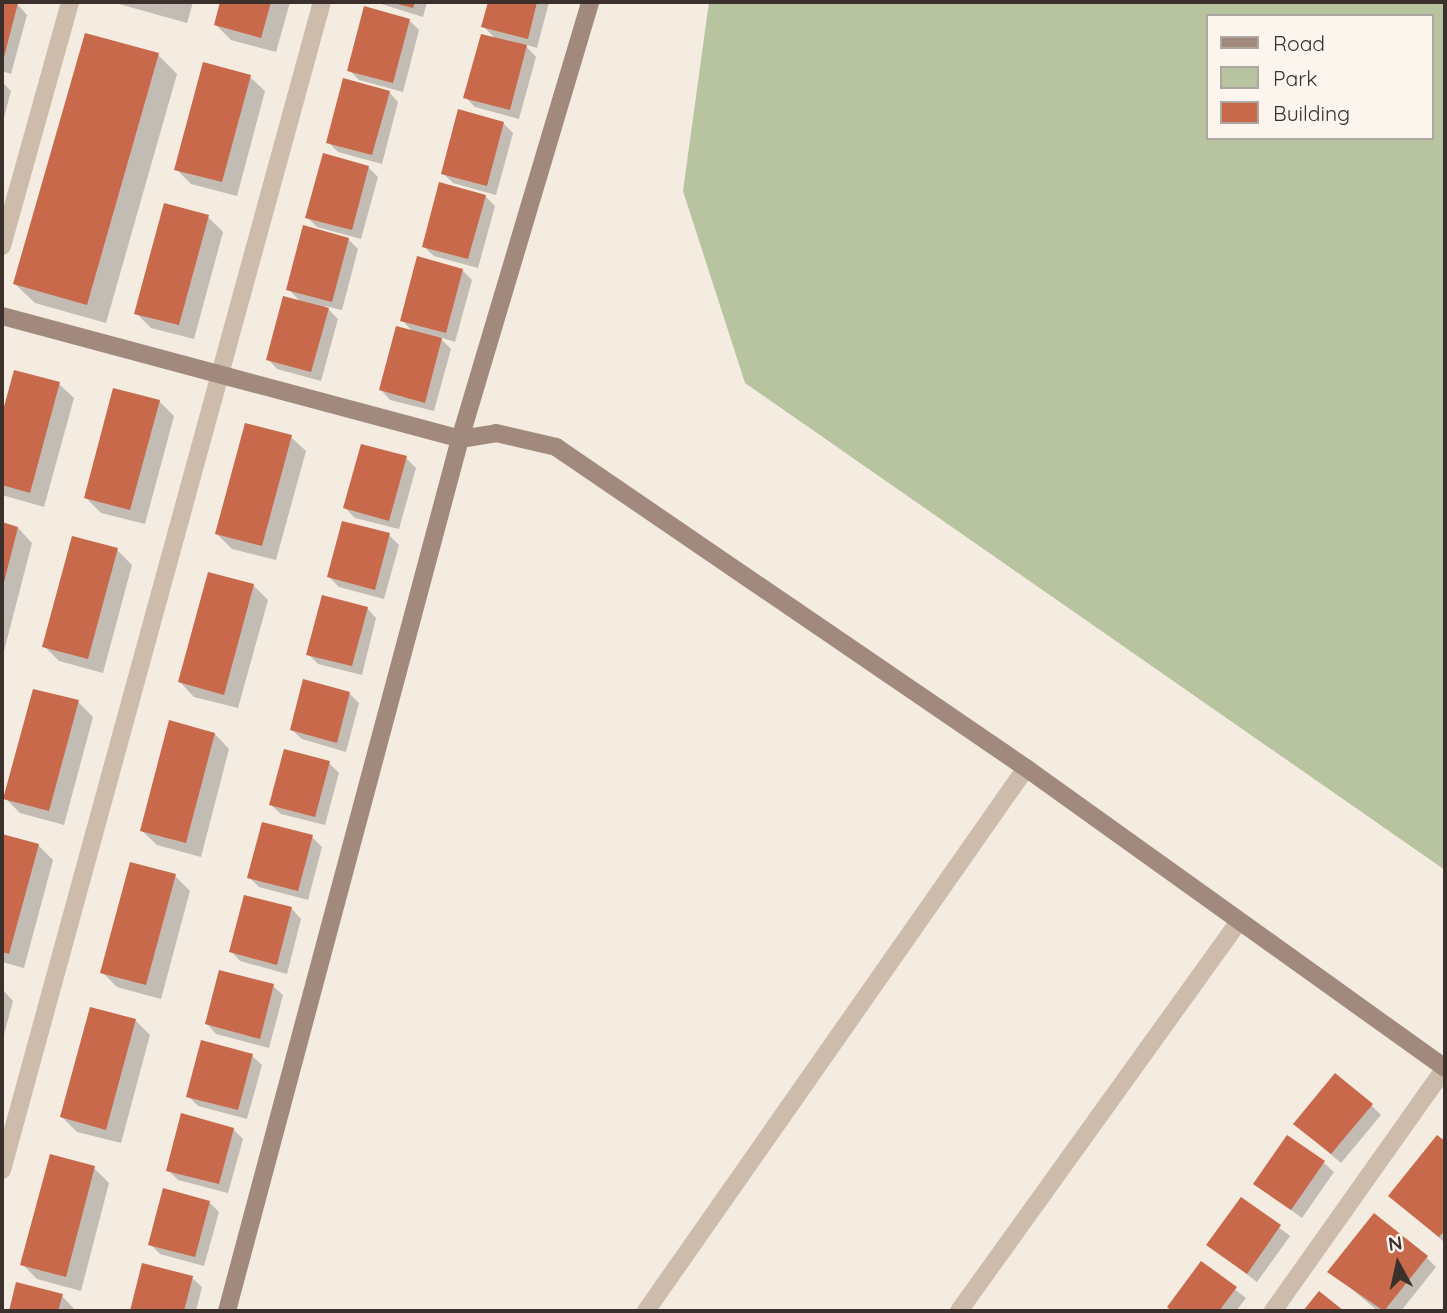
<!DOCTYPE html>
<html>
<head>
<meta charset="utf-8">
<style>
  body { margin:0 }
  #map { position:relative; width:1447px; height:1313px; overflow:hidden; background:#f4ebe1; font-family:Quicksand,sans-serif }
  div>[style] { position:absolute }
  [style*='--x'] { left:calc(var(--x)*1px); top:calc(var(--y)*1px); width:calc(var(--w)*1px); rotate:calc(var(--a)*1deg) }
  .green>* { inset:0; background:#b8c4a0 }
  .shadow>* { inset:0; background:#0003 }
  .building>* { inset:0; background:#c8694b }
  .street>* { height:18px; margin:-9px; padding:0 9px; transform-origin:9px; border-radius:9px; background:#cdbbac }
  .secondary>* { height:18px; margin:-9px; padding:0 9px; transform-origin:9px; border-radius:9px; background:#a18a7d }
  span { translate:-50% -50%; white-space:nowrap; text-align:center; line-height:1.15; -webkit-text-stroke:7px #fbf5ee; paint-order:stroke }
  .frame { position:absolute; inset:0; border:4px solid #3b302b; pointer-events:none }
  .legend { position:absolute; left:1206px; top:14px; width:228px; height:126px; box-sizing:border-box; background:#fbf5ee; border:2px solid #aea6a0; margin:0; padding:9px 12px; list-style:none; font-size:21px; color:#3b302b }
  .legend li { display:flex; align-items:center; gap:14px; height:35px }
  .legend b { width:35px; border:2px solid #aea6a0 }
  .north { position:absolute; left:1363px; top:1229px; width:70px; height:70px; -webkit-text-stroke:5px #fbf5ee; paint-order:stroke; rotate:352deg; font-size:19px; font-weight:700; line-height:28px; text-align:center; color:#3b302b }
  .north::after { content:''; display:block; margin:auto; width:24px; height:32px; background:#3b302b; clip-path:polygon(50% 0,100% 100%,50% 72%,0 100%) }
</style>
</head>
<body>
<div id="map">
  <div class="green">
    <i style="clip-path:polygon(evenodd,709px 2px,1445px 2px,1445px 870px,745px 383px,683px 191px,709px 2px,1207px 16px,1431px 16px,1431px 138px,1207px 138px,1207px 16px)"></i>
  </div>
  <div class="shadow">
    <i style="clip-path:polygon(2px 2px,18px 5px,27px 15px,11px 74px,2px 71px)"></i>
    <i style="clip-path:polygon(112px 2px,193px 2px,187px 23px)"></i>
    <i style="clip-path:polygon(222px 2px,290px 2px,276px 52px,231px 40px,216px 25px)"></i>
    <i style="clip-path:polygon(375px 2px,427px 2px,423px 17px)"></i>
    <i style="clip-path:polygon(490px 2px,549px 2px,537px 48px,524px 44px,536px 57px,519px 119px,475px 107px,465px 97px,496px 39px,483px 26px)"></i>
    <i style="clip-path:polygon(409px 20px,419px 30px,403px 92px,359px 80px,349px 70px)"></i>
    <i style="clip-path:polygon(158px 55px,177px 74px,106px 323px,35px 303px,15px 284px)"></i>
    <i style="clip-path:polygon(250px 77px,265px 91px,237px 196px,191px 184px,176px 169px)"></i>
    <i style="clip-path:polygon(2px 82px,11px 91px,2px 125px)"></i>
    <i style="clip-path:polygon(389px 92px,398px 102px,382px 164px,338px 152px,328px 142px)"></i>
    <i style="clip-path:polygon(503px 123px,513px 133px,496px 195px,453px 183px,443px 173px)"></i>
    <i style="clip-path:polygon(368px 167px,378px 177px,361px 239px,317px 227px,307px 217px)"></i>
    <i style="clip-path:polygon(485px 196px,495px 206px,478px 268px,434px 256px,424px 247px)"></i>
    <i style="clip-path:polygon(208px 217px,223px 232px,194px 339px,151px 328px,136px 313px)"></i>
    <i style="clip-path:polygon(348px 239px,358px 249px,342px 310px,325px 306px,338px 319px,321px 381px,277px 369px,268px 359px,301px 302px,288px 289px)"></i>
    <i style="clip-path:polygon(462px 270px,472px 280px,455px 342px,439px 337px,451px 349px,434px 411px,390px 400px,381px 390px,414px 333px,402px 320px)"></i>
    <i style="clip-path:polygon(15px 372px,59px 384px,74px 398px,44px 507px,2px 495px,2px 420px)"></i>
    <i style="clip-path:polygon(159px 401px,174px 416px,145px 524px,101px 513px,86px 498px)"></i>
    <i style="clip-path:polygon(291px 437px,306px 451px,276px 560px,232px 549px,217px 534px)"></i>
    <i style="clip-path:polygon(406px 458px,416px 468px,399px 529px,355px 518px,345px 508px)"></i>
    <i style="clip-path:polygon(2px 524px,18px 528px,32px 543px,4px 651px)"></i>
    <i style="clip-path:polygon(389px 535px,399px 545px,384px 599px,339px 587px,329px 577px)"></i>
    <i style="clip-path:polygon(117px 550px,132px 565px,103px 673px,59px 661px,44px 646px)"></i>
    <i style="clip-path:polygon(253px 585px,268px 600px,238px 708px,194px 697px,180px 682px)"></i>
    <i style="clip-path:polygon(367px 608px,376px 618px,362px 675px,318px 664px,308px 654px)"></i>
    <i style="clip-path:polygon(350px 694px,359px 703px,346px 752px,302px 739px,292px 730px)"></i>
    <i style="clip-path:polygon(78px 702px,93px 717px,64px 825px,20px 813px,5px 798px)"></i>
    <i style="clip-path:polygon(215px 734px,229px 749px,201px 857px,157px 845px,142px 831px)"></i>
    <i style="clip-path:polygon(329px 763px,339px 773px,325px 825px,281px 814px,271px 805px)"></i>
    <i style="clip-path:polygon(2px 836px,38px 845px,53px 860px,24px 968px,2px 962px)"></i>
    <i style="clip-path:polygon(312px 837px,322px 847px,308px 900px,259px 887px,249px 877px)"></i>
    <i style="clip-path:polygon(175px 876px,190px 891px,161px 999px,117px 987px,102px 972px)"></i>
    <i style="clip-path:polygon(292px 909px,301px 919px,287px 974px,240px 961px,231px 951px)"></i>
    <i style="clip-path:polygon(273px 986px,283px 995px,269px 1048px,216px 1034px,207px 1024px)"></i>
    <i style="clip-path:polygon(2px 989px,13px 1001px,2px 1042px)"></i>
    <i style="clip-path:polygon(135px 1020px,150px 1035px,121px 1143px,77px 1132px,62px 1117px)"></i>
    <i style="clip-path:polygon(252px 1056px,262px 1065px,247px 1119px,198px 1106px,188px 1096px)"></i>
    <i style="clip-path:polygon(1371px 1105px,1381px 1115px,1341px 1163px,1306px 1133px)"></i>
    <i style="clip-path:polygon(233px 1129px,243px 1139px,228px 1193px,178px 1180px,168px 1170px)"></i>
    <i style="clip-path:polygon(1438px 1137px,1445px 1143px,1445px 1243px,1390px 1196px)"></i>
    <i style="clip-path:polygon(1324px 1163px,1334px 1172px,1302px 1218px,1255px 1184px)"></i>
    <i style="clip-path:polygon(94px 1168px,109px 1183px,81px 1291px,37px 1279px,22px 1264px)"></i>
    <i style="clip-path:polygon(1242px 1199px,1290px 1236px,1257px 1282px,1209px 1245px)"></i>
    <i style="clip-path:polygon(209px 1202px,219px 1212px,204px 1266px,160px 1254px,150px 1244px)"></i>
    <i style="clip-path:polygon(1426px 1257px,1436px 1267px,1401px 1311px,1378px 1311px,1330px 1271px)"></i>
    <i style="clip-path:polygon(1201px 1263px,1246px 1298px,1236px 1311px,1173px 1311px,1169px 1307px)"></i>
    <i style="clip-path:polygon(144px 1265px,192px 1278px,202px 1287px,196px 1311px,131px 1311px)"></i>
    <i style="clip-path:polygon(18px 1284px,62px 1296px,76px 1311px,10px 1311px)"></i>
  </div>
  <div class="building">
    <i style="clip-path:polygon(2px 2px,18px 3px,3px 61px,2px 61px)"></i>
    <i style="clip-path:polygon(220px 2px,271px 2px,261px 38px,214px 25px)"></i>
    <i style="clip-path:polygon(390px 2px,415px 2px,413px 8px)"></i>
    <i style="clip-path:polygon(488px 2px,537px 2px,528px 39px,481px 27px)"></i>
    <i style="clip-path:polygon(364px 6px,410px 19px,393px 83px,347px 71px)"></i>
    <i style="clip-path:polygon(85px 33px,159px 53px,87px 305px,13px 284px)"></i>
    <i style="clip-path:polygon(481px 34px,527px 45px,510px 110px,463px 98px)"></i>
    <i style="clip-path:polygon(203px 62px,251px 75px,222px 182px,174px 170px)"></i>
    <i style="clip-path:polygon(343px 78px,390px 91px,372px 155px,326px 143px)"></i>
    <i style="clip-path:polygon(458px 109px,504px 122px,487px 186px,441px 174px)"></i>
    <i style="clip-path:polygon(323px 153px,369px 166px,352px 230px,305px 218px)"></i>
    <i style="clip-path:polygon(439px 182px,486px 195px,468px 259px,422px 247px)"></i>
    <i style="clip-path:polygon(164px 203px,209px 215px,179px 325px,134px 314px)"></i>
    <i style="clip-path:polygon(303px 225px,349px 238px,332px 302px,286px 290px)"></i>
    <i style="clip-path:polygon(417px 256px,463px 269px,446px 333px,400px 321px)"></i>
    <i style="clip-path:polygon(283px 296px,329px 308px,311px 372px,266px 360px)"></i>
    <i style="clip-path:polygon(396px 326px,442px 338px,425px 403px,379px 390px)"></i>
    <i style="clip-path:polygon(14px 370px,60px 382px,30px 493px,2px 485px,2px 414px)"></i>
    <i style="clip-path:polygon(113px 388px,160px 400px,130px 510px,84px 498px)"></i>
    <i style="clip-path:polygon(245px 423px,292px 435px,262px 546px,215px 534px)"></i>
    <i style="clip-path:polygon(361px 444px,407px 456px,389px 521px,343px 508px)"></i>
    <i style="clip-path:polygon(342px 521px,390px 533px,375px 590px,327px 577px)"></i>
    <i style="clip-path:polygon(2px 522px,18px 527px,3px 586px,2px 586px)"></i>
    <i style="clip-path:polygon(72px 536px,118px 548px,88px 659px,42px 647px)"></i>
    <i style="clip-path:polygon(208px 572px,254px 584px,224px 695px,178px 682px)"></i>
    <i style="clip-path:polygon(322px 595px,368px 607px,352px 666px,306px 655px)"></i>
    <i style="clip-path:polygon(303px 679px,350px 692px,337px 743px,290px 730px)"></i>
    <i style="clip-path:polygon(33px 689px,79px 700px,49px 811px,3px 799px)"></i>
    <i style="clip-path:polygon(169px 720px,215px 733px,186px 843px,140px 831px)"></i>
    <i style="clip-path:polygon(284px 749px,330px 761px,315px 817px,269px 805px)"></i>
    <i style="clip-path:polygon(262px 822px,313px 835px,298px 891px,247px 878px)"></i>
    <i style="clip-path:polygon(2px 834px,39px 844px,9px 954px,2px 952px)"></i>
    <i style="clip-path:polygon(130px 862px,176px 874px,146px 985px,100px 973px)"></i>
    <i style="clip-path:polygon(244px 895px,292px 907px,277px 965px,229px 952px)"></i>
    <i style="clip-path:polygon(219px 970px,274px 984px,260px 1039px,205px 1024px)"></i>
    <i style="clip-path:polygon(90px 1007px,136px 1019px,106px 1130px,60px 1117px)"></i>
    <i style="clip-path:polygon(201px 1040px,253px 1054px,238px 1110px,186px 1097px)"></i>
    <i style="clip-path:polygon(1335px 1073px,1373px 1104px,1331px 1154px,1293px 1124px)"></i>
    <i style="clip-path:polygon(181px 1113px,234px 1128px,219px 1184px,166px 1171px)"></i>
    <i style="clip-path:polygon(1287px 1135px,1325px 1161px,1291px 1210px,1253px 1184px)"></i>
    <i style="clip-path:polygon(1437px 1135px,1445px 1141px,1445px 1230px,1439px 1237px,1388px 1196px)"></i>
    <i style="clip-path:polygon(50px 1154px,95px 1166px,66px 1277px,20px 1265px)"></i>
    <i style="clip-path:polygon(163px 1188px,210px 1201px,195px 1257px,148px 1245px)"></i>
    <i style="clip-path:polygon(1241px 1197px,1281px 1225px,1247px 1274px,1206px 1245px)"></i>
    <i style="clip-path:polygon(1374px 1213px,1428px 1256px,1384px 1311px,1327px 1272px)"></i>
    <i style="clip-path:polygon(1201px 1261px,1237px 1287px,1219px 1311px,1172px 1311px,1167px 1307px)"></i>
    <i style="clip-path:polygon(142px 1263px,193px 1276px,184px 1311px,130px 1311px)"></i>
    <i style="clip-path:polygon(16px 1282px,63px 1294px,58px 1311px,9px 1311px)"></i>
    <i style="clip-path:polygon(1319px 1291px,1344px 1311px,1303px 1311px)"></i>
  </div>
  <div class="street">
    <i style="--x:2;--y:246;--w:253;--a:-74.4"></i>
    <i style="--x:2;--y:1170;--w:1211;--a:-74.68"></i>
    <i style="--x:646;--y:1311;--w:663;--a:-55.02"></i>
    <i style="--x:959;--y:1311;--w:479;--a:-54.3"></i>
    <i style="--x:1273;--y:1311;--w:298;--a:-54.7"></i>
  </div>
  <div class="secondary">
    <i style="--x:2;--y:316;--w:474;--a:15"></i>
    <i style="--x:460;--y:439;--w:36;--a:-9"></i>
    <i style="--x:496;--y:433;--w:62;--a:13.1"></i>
    <i style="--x:556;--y:447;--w:569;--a:34.33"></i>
    <i style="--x:1026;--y:768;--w:515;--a:35.6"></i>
    <i style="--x:227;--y:1311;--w:903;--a:-75.04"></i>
    <i style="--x:460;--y:439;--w:456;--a:-73.4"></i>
  </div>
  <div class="frame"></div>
  <ul class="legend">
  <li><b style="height:9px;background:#a18a7d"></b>Road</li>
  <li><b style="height:19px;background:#b8c4a0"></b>Park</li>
  <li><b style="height:19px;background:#c8694b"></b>Building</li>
  </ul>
  <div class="north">N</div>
</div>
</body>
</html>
